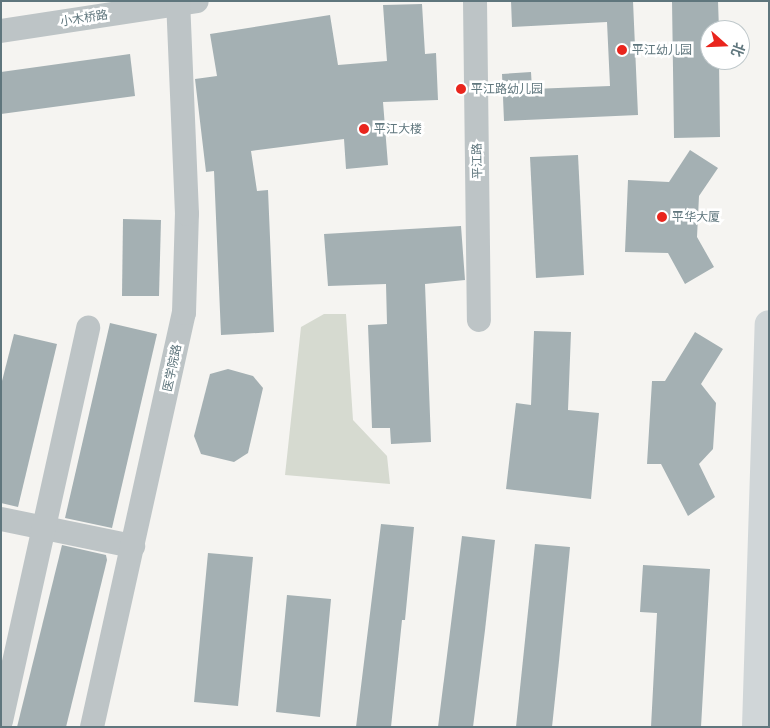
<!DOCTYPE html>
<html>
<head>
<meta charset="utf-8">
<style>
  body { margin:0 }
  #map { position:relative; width:770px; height:728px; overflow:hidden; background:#f5f4f1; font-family:Commissioner,"Noto Sans SC",sans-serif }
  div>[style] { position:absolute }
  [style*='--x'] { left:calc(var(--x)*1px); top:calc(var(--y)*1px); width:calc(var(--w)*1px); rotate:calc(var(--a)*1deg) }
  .green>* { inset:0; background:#d6dad0 }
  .building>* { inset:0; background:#a4b0b3 }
  .street>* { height:24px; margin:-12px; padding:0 12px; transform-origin:12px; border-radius:12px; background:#bdc4c6 }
  .primary>* { height:28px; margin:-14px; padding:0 14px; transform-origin:14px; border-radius:14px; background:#d0d6d8 }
  .dots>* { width:14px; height:14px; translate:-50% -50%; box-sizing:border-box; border:2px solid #fff; border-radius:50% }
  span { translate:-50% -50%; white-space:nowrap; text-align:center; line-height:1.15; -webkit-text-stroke:5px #fff; paint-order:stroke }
  .street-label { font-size:12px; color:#5f767d }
  .poi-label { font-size:12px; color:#5f767d }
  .left { translate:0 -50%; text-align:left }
  .frame { position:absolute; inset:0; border:2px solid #5f767d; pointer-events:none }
  .north { position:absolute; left:700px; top:20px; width:50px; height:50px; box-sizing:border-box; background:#fff; border:1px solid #bfc8cb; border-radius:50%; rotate:110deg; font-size:14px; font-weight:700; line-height:20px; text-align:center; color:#5f767d }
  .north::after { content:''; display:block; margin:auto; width:18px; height:22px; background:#e9251d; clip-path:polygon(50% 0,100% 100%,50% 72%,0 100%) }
</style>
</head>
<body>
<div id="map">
  <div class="green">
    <i style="clip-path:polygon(324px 314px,346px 314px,353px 420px,387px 456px,390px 484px,285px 475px,301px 327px)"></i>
  </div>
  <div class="building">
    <i style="clip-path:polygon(511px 1px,633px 1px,638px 115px,504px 121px,502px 74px,531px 72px,532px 89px,610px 86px,607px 22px,512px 27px)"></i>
    <i style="clip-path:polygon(672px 1px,718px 1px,719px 30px,710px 30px,710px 60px,719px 60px,720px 137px,674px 138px)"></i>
    <i style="clip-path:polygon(422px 4px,425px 54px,436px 53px,438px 100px,383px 102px,388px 165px,346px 169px,344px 139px,251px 151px,257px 191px,268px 190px,274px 332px,221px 335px,214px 171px,206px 172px,195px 79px,217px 76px,210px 34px,330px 15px,338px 65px,387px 61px,383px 5px)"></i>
    <i style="clip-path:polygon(130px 54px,135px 96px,1px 114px,1px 72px)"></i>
    <i style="clip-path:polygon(690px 150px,718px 168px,699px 196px,697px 237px,714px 267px,685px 284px,668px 253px,625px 252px,628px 180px,669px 182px)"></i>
    <i style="clip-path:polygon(578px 155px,584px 275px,536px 278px,530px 157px)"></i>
    <i style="clip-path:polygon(123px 219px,161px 220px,159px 296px,122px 296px)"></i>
    <i style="clip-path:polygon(461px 226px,465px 280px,425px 284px,431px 442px,391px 444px,390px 428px,372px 428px,368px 325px,387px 324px,386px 284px,328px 286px,324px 234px)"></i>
    <i style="clip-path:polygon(110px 323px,157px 334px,112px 528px,65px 518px)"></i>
    <i style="clip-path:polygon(534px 331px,571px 332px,568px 410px,599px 413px,591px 499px,506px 489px,516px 403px,531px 405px)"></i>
    <i style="clip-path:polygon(695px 332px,723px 349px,701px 384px,716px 403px,713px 449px,699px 464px,715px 497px,688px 516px,661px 464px,647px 464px,652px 381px,665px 381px)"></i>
    <i style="clip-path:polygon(14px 334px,57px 344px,18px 507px,1px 503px,1px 385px)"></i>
    <i style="clip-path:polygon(228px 369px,253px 376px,263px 388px,248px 453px,234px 462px,201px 454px,194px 436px,210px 374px)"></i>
    <i style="clip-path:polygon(381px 524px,414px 527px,405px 620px,402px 620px,391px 727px,356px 727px)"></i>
    <i style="clip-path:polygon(462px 536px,495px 540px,485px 630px,473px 727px,438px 727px)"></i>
    <i style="clip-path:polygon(535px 544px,570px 547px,559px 661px,552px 727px,516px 727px)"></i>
    <i style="clip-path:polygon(62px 545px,106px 555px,107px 560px,66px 727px,17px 727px)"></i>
    <i style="clip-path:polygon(208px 553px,253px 557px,238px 706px,194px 702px)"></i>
    <i style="clip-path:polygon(643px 565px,710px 569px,701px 727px,651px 727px,657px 613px,640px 612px)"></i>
    <i style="clip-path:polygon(287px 595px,331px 599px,320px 717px,276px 712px)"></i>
  </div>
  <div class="street">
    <i style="--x:475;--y:1;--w:319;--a:89.3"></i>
    <i style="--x:1;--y:31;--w:198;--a:-8.7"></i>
    <i style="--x:1;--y:519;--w:135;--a:11.6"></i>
    <i style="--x:1;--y:721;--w:403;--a:-77.5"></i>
    <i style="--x:92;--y:727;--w:424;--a:-77.5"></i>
    <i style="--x:184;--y:313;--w:99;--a:-88.3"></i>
    <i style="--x:187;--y:214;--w:213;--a:-92.4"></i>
  </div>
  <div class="primary">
    <i style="--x:756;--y:727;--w:403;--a:-88.2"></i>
  </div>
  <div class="dots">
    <i style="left:622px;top:50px;background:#e9251d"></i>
    <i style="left:461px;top:89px;background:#e9251d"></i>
    <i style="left:364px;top:129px;background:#e9251d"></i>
    <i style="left:662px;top:217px;background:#e9251d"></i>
  </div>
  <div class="street-label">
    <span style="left:84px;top:18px;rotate:-9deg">小木桥路</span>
    <span style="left:477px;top:161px;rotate:-91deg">平江路</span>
    <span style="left:172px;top:368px;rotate:-78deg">医学院路</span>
  </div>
  <div class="poi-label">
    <span class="left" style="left:632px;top:50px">平江幼儿园</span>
    <span class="left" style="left:471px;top:89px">平江路幼儿园</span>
    <span class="left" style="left:374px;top:129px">平江大楼</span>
    <span class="left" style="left:672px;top:217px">平华大厦</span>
  </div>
  <div class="frame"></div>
  <div class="north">北</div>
</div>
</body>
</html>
